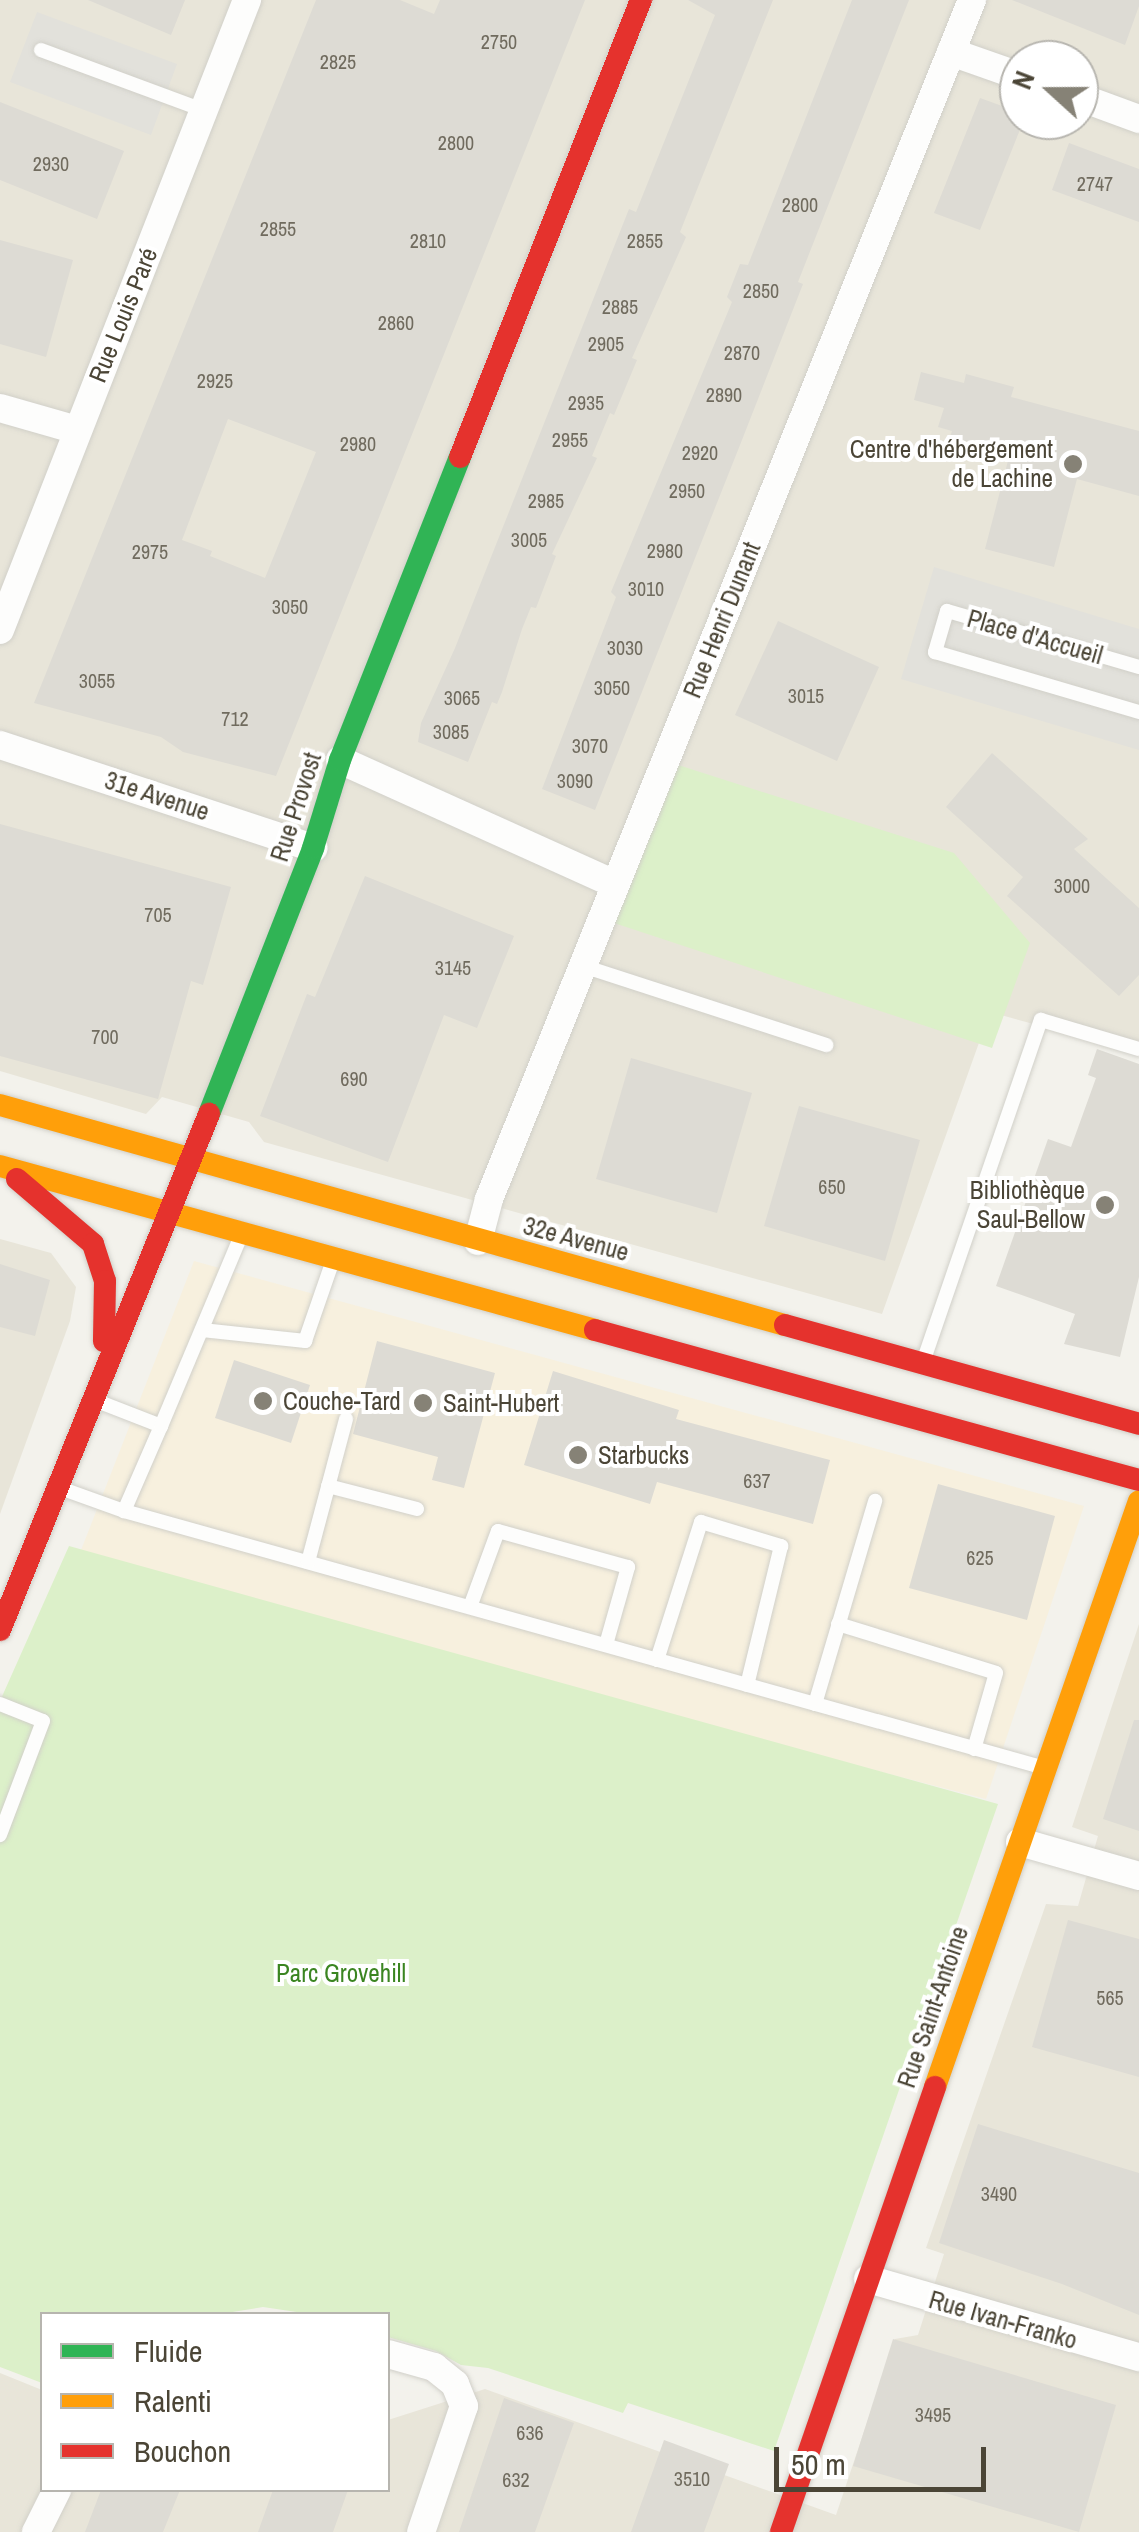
<!DOCTYPE html>
<html>
<head>
<meta charset="utf-8">
<style>
  body { margin:0 }
  #map { position:relative; width:1139px; height:2532px; overflow:hidden; background:#f3f2ec; font-family:"Archivo Narrow",sans-serif }
  div>[style] { position:absolute }
  [style*='--x'] { left:calc(var(--x)*1px); top:calc(var(--y)*1px); width:calc(var(--w)*1px); rotate:calc(var(--a)*1deg) }
  .residential>* { inset:0; background:#e8e5d9 }
  .commercial>* { inset:0; background:#f7f0de }
  .green>* { inset:0; background:#dcf0c9 }
  .parking>* { inset:0; background:#e2e1db }
  .building>* { inset:0; background:#dddbd4 }
  .roads { filter:drop-shadow(0 0 2px #d1d0c9) drop-shadow(0 0 2px #d1d0c9) }
  .lane>* { height:14px; margin:-7px; padding:0 7px; transform-origin:7px; border-radius:7px; background:#fdfdfc }
  .street>* { height:28px; margin:-14px; padding:0 14px; transform-origin:14px; border-radius:14px; background:#fdfdfc }
  .fast>* { height:22px; margin:-11px; padding:0 11px; transform-origin:11px; border-radius:11px; background:#30b455 }
  .slow>* { height:22px; margin:-11px; padding:0 11px; transform-origin:11px; border-radius:11px; background:#ff9f0a }
  .jam>* { height:22px; margin:-11px; padding:0 11px; transform-origin:11px; border-radius:11px; background:#e5322d }
  .dots>* { width:28px; height:28px; translate:-50% -50%; box-sizing:border-box; border:5px solid #fff; border-radius:50% }
  span { translate:-50% -50%; white-space:nowrap; text-align:center; line-height:1.15; -webkit-text-stroke:8px #fff; paint-order:stroke }
  .number-label { font-size:20px; color:#706b5e }
  .number-label span { -webkit-text-stroke-width:0 }
  .street-label { font-size:25px; color:#4b4536 }
  .poi-label { font-size:25px; color:#4b4536 }
  .right { translate:-100% -50%; text-align:right }
  .left { translate:0 -50%; text-align:left }
  .park-label { font-size:25px; color:#3b8521 }
  .legend { position:absolute; left:40px; top:2312px; width:350px; height:180px; box-sizing:border-box; background:#fff; border:2px solid #b7b5af; margin:0; padding:12px 18px; list-style:none; font-size:30px; color:#4b4536 }
  .legend li { display:flex; align-items:center; gap:20px; height:50px }
  .legend b { width:50px; border:2px solid #b7b5af }
  .north { position:absolute; left:999px; top:40px; width:100px; height:100px; box-sizing:border-box; background:#fff; border:2px solid #b7b5af; border-radius:50%; rotate:291deg; font-size:28px; font-weight:700; line-height:40px; text-align:center; color:#4b4536 }
  .north::after { content:''; display:block; margin:auto; width:35px; height:45px; background:#868276; clip-path:polygon(50% 0,100% 100%,50% 72%,0 100%) }
  .scale { position:absolute; left:774px; top:2447px; width:212px; height:45px; box-sizing:border-box; border:5px solid #4b4536; border-top:0; padding-left:12px; font-size:30px; line-height:35px; white-space:nowrap; color:#4b4536; -webkit-text-stroke:8px #fff; paint-order:stroke }
</style>
</head>
<body>
<div id="map">
  <div class="residential">
    <i style="clip-path:polygon(evenodd,0 0,1139px 0,1139px 1053px,990px 1012px,882px 1314px,264px 1142px,249px 1122px,162px 1097px,146px 1114px,0 1071px,0 0,1019px 60px,1079px 60px,1079px 120px,1019px 120px,1019px 60px)"></i>
    <i style="clip-path:polygon(0 1239px,51px 1253px,76px 1287px,70px 1321px,0 1514px)"></i>
    <i style="clip-path:polygon(1139px 1624px,1139px 2532px,0 2532px,0 2373px,42px 2390px,42px 2490px,388px 2490px,388px 2420px,485px 2389px,836px 2515px,895px 2339px,918px 2335px,944px 2254px,926px 2248px,1046px 1904px,1078px 1906px,1098px 1836px,1072px 1827px)"></i>
  </div>
  <div class="commercial">
    <i style="clip-path:polygon(194px 1261px,1084px 1506px,986px 1799px,76px 1563px)"></i>
  </div>
  <div class="green">
    <i style="clip-path:polygon(675px 764px,954px 853px,1030px 943px,992px 1048px,611px 922px)"></i>
    <i style="clip-path:polygon(69px 1546px,998px 1804px,774px 2451px,628px 2403px,623px 2413px,488px 2368px,461px 2365px,436px 2351px,388px 2337px,388px 2314px,310px 2314px,263px 2307px,220px 2314px,42px 2314px,42px 2383px,0 2367px,0 1701px)"></i>
  </div>
  <div class="parking">
    <i style="clip-path:polygon(37px 12px,177px 64px,151px 135px,10px 82px)"></i>
    <i style="clip-path:polygon(934px 567px,1139px 629px,1139px 750px,901px 679px)"></i>
  </div>
  <div class="building">
    <i style="clip-path:polygon(88px 0,185px 0,171px 35px)"></i>
    <i style="clip-path:polygon(evenodd,316px 0,400px 0,434px 14px,440px 0,585px 0,276px 776px,183px 752px,161px 737px,34px 703px,316px 0,228px 419px,316px 452px,265px 578px,210px 556px,212px 551px,182px 540px,228px 419px)"></i>
    <i style="clip-path:polygon(688px 0,773px 0,680px 232px,686px 237px,632px 358px,637px 360px,614px 415px,610px 413px,592px 456px,597px 458px,552px 554px,556px 556px,536px 608px,531px 607px,522px 629px,502px 692px,497px 704px,492px 702px,468px 762px,418px 742px,421px 723px,455px 648px,629px 209px,636px 212px,715px 15px)"></i>
    <i style="clip-path:polygon(852px 0,909px 0,798px 282px,803px 284px,740px 445px,595px 810px,542px 789px,616px 597px,611px 592px,732px 302px,727px 297px,740px 264px,748px 265px)"></i>
    <i style="clip-path:polygon(1012px 0,1139px 0,1139px 6px,1125px 45px)"></i>
    <i style="clip-path:polygon(980px 98px,1019px 112px,1019px 132px,980px 230px,934px 213px)"></i>
    <i style="clip-path:polygon(0 102px,124px 151px,97px 219px,0 180px)"></i>
    <i style="clip-path:polygon(1069px 143px,1139px 169px,1139px 222px,1052px 190px)"></i>
    <i style="clip-path:polygon(0 240px,73px 260px,46px 357px,0 344px)"></i>
    <i style="clip-path:polygon(921px 372px,964px 383px,966px 374px,1014px 387px,1011px 397px,1139px 431px,1139px 496px,1077px 479px,1054px 567px,985px 549px,1010px 453px,950px 437px,952px 431px,938px 427px,944px 408px,914px 400px)"></i>
    <i style="clip-path:polygon(778px 621px,879px 667px,837px 761px,735px 715px)"></i>
    <i style="clip-path:polygon(992px 753px,1088px 839px,1074px 849px,1139px 908px,1139px 975px,1119px 996px,1007px 896px,1023px 877px,946px 807px)"></i>
    <i style="clip-path:polygon(0 824px,231px 887px,203px 985px,191px 981px,158px 1099px,0 1056px)"></i>
    <i style="clip-path:polygon(365px 876px,514px 936px,477px 1028px,444px 1015px,388px 1162px,260px 1116px,307px 994px,315px 997px)"></i>
    <i style="clip-path:polygon(1097px 1049px,1139px 1064px,1139px 1277px,1120px 1357px,1064px 1344px,1075px 1314px,996px 1286px,1048px 1139px,1071px 1147px,1096px 1078px,1088px 1075px)"></i>
    <i style="clip-path:polygon(631px 1058px,752px 1093px,717px 1213px,596px 1179px)"></i>
    <i style="clip-path:polygon(799px 1106px,920px 1140px,885px 1261px,764px 1226px)"></i>
    <i style="clip-path:polygon(0 1264px,50px 1280px,35px 1336px,0 1327px)"></i>
    <i style="clip-path:polygon(377px 1341px,495px 1373px,464px 1488px,432px 1480px,438px 1457px,353px 1434px)"></i>
    <i style="clip-path:polygon(234px 1360px,310px 1385px,291px 1443px,215px 1418px)"></i>
    <i style="clip-path:polygon(553px 1371px,679px 1410px,676px 1419px,830px 1460px,813px 1524px,657px 1482px,650px 1504px,524px 1465px)"></i>
    <i style="clip-path:polygon(938px 1484px,1055px 1516px,1027px 1620px,909px 1588px)"></i>
    <i style="clip-path:polygon(1134px 1720px,1139px 1720px,1139px 1831px,1103px 1819px)"></i>
    <i style="clip-path:polygon(1068px 1920px,1139px 1939px,1139px 2077px,1032px 2047px)"></i>
    <i style="clip-path:polygon(978px 2124px,1139px 2173px,1139px 2315px,1062px 2284px,939px 2243px)"></i>
    <i style="clip-path:polygon(893px 2339px,1116px 2405px,1079px 2532px,853px 2466px)"></i>
    <i style="clip-path:polygon(504px 2398px,574px 2423px,535px 2532px,459px 2532px)"></i>
    <i style="clip-path:polygon(664px 2440px,729px 2464px,704px 2532px,631px 2532px)"></i>
    <i style="clip-path:polygon(101px 2490px,180px 2490px,163px 2532px,85px 2532px)"></i>
    <i style="clip-path:polygon(273px 2490px,348px 2490px,333px 2532px,258px 2532px)"></i>
  </div>
  <div class="roads">
    <div class="lane">
      <i style="--x:41;--y:50;--w:173;--a:20.3"></i>
      <i style="--x:1139;--y:667;--w:200;--a:-163.7"></i>
      <i style="--x:947;--y:611;--w:43;--a:106.3"></i>
      <i style="--x:935;--y:652;--w:213;--a:16.4"></i>
      <i style="--x:583;--y:966;--w:256;--a:18"></i>
      <i style="--x:202;--y:1330;--w:104;--a:6.1"></i>
      <i style="--x:305;--y:1341;--w:86;--a:-70.9"></i>
      <i style="--x:923;--y:1362;--w:362;--a:-71"></i>
      <i style="--x:1041;--y:1020;--w:102;--a:16.5"></i>
      <i style="--x:97;--y:1401;--w:69;--a:21.3"></i>
      <i style="--x:161;--y:1426;--w:93;--a:113.5"></i>
      <i style="--x:161;--y:1426;--w:209;--a:-67.2"></i>
      <i style="--x:328;--y:1486;--w:92;--a:14.5"></i>
      <i style="--x:60;--y:1488;--w:68;--a:19.8"></i>
      <i style="--x:124;--y:1511;--w:956;--a:15.59"></i>
      <i style="--x:308;--y:1562;--w:148;--a:-75.1"></i>
      <i style="--x:470;--y:1607;--w:81;--a:-69.8"></i>
      <i style="--x:498;--y:1531;--w:135;--a:15.5"></i>
      <i style="--x:628;--y:1567;--w:81;--a:105.8"></i>
      <i style="--x:838;--y:1624;--w:165;--a:17.2"></i>
      <i style="--x:996;--y:1673;--w:79;--a:106.1"></i>
      <i style="--x:657;--y:1660;--w:145;--a:-72.3"></i>
      <i style="--x:701;--y:1522;--w:84;--a:16.7"></i>
      <i style="--x:781;--y:1546;--w:143;--a:103.7"></i>
      <i style="--x:0;--y:1704;--w:46;--a:21.6"></i>
      <i style="--x:43;--y:1721;--w:122;--a:110.7"></i>
      <i style="--x:815;--y:1704;--w:212;--a:-73.5"></i>
    </div>
    <div class="street">
      <i style="--x:951;--y:52;--w:72;--a:19.4"></i>
      <i style="--x:1079;--y:97;--w:64;--a:20.1"></i>
      <i style="--x:0;--y:408;--w:80;--a:15.9"></i>
      <i style="--x:0;--y:630;--w:677;--a:-68.59"></i>
      <i style="--x:0;--y:745;--w:330;--a:18.2"></i>
      <i style="--x:340;--y:760;--w:302;--a:24.3"></i>
      <i style="--x:478;--y:1241;--w:43;--a:-75.3"></i>
      <i style="--x:489;--y:1199;--w:1293;--a:-68.06"></i>
      <i style="--x:1020;--y:1842;--w:124;--a:15.9"></i>
      <i style="--x:868;--y:2279;--w:282;--a:16.1"></i>
      <i style="--x:388;--y:2354;--w:48;--a:15.8"></i>
      <i style="--x:434;--y:2367;--w:27;--a:39"></i>
      <i style="--x:455;--y:2384;--w:24;--a:68"></i>
      <i style="--x:464;--y:2406;--w:133;--a:108.8"></i>
      <i style="--x:36;--y:2532;--w:47;--a:-63.4"></i>
    </div>
    <div class="fast">
      <i style="--x:209;--y:1114;--w:286;--a:-68.6"></i>
      <i style="--x:313;--y:848;--w:92;--a:-72.9"></i>
      <i style="--x:340;--y:760;--w:326;--a:-68.4"></i>
    </div>
    <div class="slow">
      <i style="--x:0;--y:1105;--w:815;--a:15.66"></i>
      <i style="--x:0;--y:1166;--w:617;--a:15.41"></i>
      <i style="--x:935;--y:2087;--w:620;--a:-70.81"></i>
    </div>
    <div class="jam">
      <i style="--x:460;--y:457;--w:492;--a:-68.4"></i>
      <i style="--x:17;--y:1179;--w:100;--a:40.5"></i>
      <i style="--x:93;--y:1244;--w:39;--a:72"></i>
      <i style="--x:105;--y:1281;--w:60;--a:91"></i>
      <i style="--x:785;--y:1325;--w:368;--a:15.6"></i>
      <i style="--x:595;--y:1330;--w:564;--a:15.42"></i>
      <i style="--x:0;--y:1630;--w:557;--a:-67.95"></i>
      <i style="--x:781;--y:2532;--w:471;--a:-70.9"></i>
    </div>
  </div>
  <div class="dots">
    <i style="left:1073px;top:464px;background:#868276"></i>
    <i style="left:1105px;top:1205px;background:#868276"></i>
    <i style="left:263px;top:1401px;background:#868276"></i>
    <i style="left:423px;top:1403px;background:#868276"></i>
    <i style="left:578px;top:1455px;background:#868276"></i>
  </div>
  <div class="number-label">
    <span style="left:499px;top:41px">2750</span>
    <span style="left:338px;top:61px">2825</span>
    <span style="left:456px;top:142px">2800</span>
    <span style="left:51px;top:163px">2930</span>
    <span style="left:1095px;top:183px">2747</span>
    <span style="left:800px;top:204px">2800</span>
    <span style="left:278px;top:228px">2855</span>
    <span style="left:428px;top:240px">2810</span>
    <span style="left:645px;top:240px">2855</span>
    <span style="left:761px;top:290px">2850</span>
    <span style="left:620px;top:306px">2885</span>
    <span style="left:396px;top:322px">2860</span>
    <span style="left:606px;top:343px">2905</span>
    <span style="left:742px;top:352px">2870</span>
    <span style="left:215px;top:380px">2925</span>
    <span style="left:724px;top:394px">2890</span>
    <span style="left:586px;top:402px">2935</span>
    <span style="left:570px;top:439px">2955</span>
    <span style="left:358px;top:443px">2980</span>
    <span style="left:700px;top:452px">2920</span>
    <span style="left:687px;top:490px">2950</span>
    <span style="left:546px;top:500px">2985</span>
    <span style="left:529px;top:539px">3005</span>
    <span style="left:665px;top:550px">2980</span>
    <span style="left:150px;top:551px">2975</span>
    <span style="left:646px;top:588px">3010</span>
    <span style="left:290px;top:606px">3050</span>
    <span style="left:625px;top:647px">3030</span>
    <span style="left:97px;top:680px">3055</span>
    <span style="left:612px;top:687px">3050</span>
    <span style="left:806px;top:695px">3015</span>
    <span style="left:462px;top:697px">3065</span>
    <span style="left:235px;top:718px">712</span>
    <span style="left:451px;top:731px">3085</span>
    <span style="left:590px;top:745px">3070</span>
    <span style="left:575px;top:780px">3090</span>
    <span style="left:1072px;top:885px">3000</span>
    <span style="left:158px;top:914px">705</span>
    <span style="left:453px;top:967px">3145</span>
    <span style="left:105px;top:1036px">700</span>
    <span style="left:354px;top:1078px">690</span>
    <span style="left:832px;top:1186px">650</span>
    <span style="left:757px;top:1480px">637</span>
    <span style="left:980px;top:1557px">625</span>
    <span style="left:1110px;top:1997px">565</span>
    <span style="left:999px;top:2193px">3490</span>
    <span style="left:933px;top:2414px">3495</span>
    <span style="left:530px;top:2432px">636</span>
    <span style="left:692px;top:2478px">3510</span>
    <span style="left:516px;top:2479px">632</span>
  </div>
  <div class="street-label">
    <span style="left:123px;top:315px;rotate:-68deg">Rue Louis Paré</span>
    <span style="left:722px;top:620px;rotate:-68deg">Rue Henri Dunant</span>
    <span style="left:1035px;top:637px;rotate:16deg">Place d'Accueil</span>
    <span style="left:157px;top:796px;rotate:18deg">31e Avenue</span>
    <span style="left:296px;top:807px;rotate:-72deg">Rue Provost</span>
    <span style="left:576px;top:1239px;rotate:15deg">32e Avenue</span>
    <span style="left:933px;top:2007px;rotate:-71deg">Rue Saint-Antoine</span>
    <span style="left:1003px;top:2320px;rotate:16deg">Rue Ivan-Franko</span>
  </div>
  <div class="poi-label">
    <span class="right" style="left:1053px;top:464px">Centre d'hébergement<br>de Lachine</span>
    <span class="right" style="left:1085px;top:1205px">Bibliothèque<br>Saul-Bellow</span>
    <span class="left" style="left:283px;top:1401px">Couche-Tard</span>
    <span class="left" style="left:443px;top:1403px">Saint-Hubert</span>
    <span class="left" style="left:598px;top:1455px">Starbucks</span>
  </div>
  <div class="park-label">
    <span style="left:341px;top:1973px">Parc Grovehill</span>
  </div>
  <ul class="legend">
  <li><b style="height:12px;background:#30b455"></b>Fluide</li>
  <li><b style="height:12px;background:#ff9f0a"></b>Ralenti</li>
  <li><b style="height:12px;background:#e5322d"></b>Bouchon</li>
  </ul>
  <div class="north">N</div>
  <div class="scale">50 m</div>
</div>
</body>
</html>
